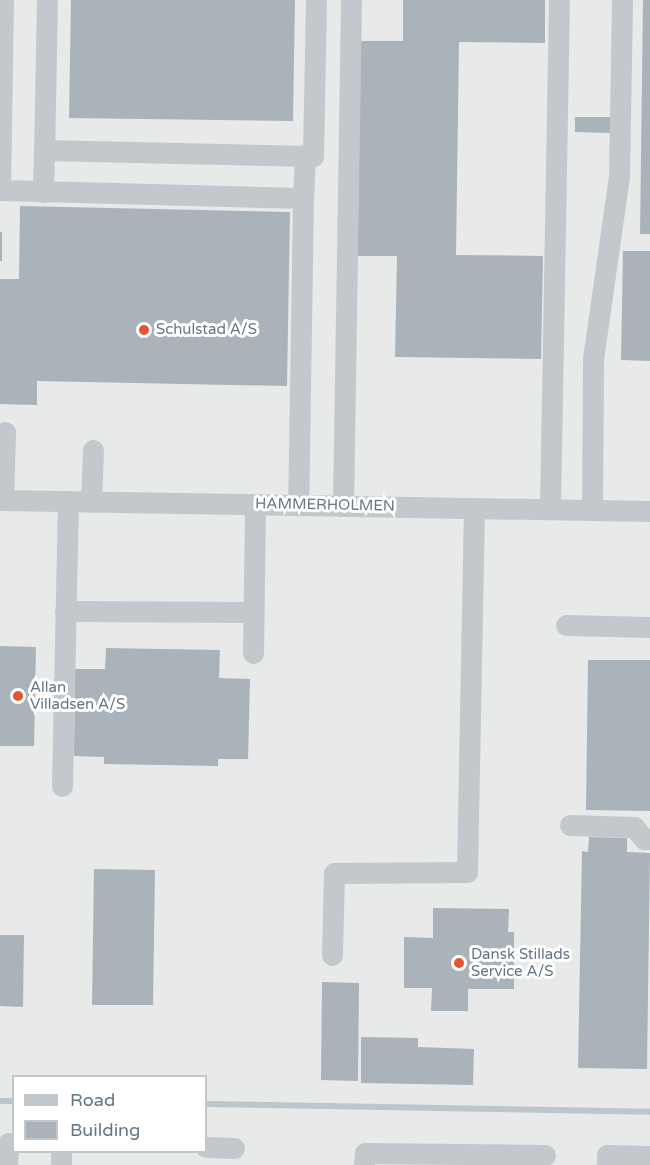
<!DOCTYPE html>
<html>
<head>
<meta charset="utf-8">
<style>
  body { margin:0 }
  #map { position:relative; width:650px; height:1165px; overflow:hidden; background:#fafaf8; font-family:"Varela Round",sans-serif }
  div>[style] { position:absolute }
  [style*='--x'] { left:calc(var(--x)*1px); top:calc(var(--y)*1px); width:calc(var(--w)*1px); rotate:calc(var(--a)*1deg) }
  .built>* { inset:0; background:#e8e9e9 }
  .stream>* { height:6px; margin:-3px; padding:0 3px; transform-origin:3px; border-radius:3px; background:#bbc7cb }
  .building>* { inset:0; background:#aab3b9 }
  .minor>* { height:21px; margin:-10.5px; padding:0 10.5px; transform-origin:10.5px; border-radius:10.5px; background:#c3c8cc }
  .dots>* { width:16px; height:16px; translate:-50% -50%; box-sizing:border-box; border:3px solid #fff; border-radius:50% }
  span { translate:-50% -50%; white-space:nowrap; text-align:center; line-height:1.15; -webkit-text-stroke:6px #fff; paint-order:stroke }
  .poi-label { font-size:15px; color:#657683 }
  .left { translate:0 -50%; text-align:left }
  .street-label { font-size:15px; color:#657683 }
  .legend { position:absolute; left:12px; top:1075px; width:195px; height:78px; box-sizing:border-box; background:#fff; border:2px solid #c1c8cd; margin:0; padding:8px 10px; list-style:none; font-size:18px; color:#657683 }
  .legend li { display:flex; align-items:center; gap:12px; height:30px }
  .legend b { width:30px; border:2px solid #c1c8cd }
</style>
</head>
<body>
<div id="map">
  <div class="built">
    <i style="clip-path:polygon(evenodd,0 0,650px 0,650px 1165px,0 1165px,0 0,14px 1076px,206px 1076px,206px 1152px,14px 1152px,14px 1076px)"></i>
  </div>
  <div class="stream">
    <i style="--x:0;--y:1101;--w:14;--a:0"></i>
    <i style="--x:206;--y:1104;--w:444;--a:1"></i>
  </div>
  <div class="building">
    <i style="clip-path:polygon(71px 0,295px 0,293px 121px,69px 118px)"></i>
    <i style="clip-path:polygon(403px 0,545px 0,545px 43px,459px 42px,456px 255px,543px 256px,541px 359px,395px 357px,397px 256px,356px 256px,359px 41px,403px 41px)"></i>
    <i style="clip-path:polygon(643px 0,650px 0,650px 234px,640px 234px)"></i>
    <i style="clip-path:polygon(575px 117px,611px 117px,611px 133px,575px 132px)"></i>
    <i style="clip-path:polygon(20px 206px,290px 212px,287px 386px,37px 381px,37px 405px,0 404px,0 279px,19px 279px)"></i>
    <i style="clip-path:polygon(0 232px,2px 232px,2px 261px,0 261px)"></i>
    <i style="clip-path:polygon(623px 251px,650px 251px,650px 361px,621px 360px)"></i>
    <i style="clip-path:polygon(0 646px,36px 647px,34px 746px,0 746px)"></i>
    <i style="clip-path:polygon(106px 648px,220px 650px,219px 678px,250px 679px,248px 759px,218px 759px,218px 766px,104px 764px,104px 757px,74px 756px,75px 669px,105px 669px)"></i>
    <i style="clip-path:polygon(588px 660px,650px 660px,650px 811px,586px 810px)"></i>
    <i style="clip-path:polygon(589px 837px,627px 838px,627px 852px,650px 853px,647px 1069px,578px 1068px,582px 851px,588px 852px)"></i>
    <i style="clip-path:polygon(94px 869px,155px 870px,153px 1005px,92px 1005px)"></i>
    <i style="clip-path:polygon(433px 908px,509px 909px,508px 932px,514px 932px,514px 989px,468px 989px,468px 1011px,431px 1011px,432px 988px,404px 988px,404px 937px,433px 938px)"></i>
    <i style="clip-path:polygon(0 935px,24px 935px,23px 1007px,0 1006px)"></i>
    <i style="clip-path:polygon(322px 982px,359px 983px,358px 1081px,321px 1080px)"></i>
    <i style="clip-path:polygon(361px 1037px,418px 1038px,418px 1047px,474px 1049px,473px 1085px,361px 1083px)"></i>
  </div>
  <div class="minor">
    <i style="--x:47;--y:0;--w:150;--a:91.1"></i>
    <i style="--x:44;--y:150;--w:269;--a:1.3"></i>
    <i style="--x:313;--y:156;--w:156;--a:-88.9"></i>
    <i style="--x:0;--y:190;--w:303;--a:1.5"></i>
    <i style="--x:303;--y:198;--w:307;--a:90.9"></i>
    <i style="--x:0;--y:190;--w:190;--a:-89.1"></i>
    <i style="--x:43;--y:192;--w:42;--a:-88.6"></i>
    <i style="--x:303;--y:198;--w:42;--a:-87.3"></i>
    <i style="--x:0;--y:500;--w:650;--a:0.97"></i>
    <i style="--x:3;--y:500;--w:68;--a:-88.3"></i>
    <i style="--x:91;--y:502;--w:52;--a:-87.8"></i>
    <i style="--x:343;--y:506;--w:506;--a:-89.09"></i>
    <i style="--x:550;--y:509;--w:509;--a:-88.99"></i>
    <i style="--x:592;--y:510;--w:151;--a:-89.6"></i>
    <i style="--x:593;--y:359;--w:185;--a:-81.9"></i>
    <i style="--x:619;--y:176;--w:176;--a:-89"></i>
    <i style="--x:65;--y:611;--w:188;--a:0.3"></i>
    <i style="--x:566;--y:625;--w:84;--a:1.4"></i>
    <i style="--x:253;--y:653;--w:149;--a:-89.2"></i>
    <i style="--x:62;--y:786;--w:285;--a:-88.8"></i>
    <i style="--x:570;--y:825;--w:64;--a:1.8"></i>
    <i style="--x:634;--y:827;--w:16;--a:50"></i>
    <i style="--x:644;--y:839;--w:6;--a:0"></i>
    <i style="--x:332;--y:955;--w:82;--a:-88.6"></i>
    <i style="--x:334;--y:873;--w:133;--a:-0.4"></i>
    <i style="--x:467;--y:872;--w:364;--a:-88.9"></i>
    <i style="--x:206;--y:1147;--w:28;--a:2"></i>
    <i style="--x:7;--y:1165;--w:22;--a:-87"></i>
    <i style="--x:61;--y:1165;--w:13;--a:-90"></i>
    <i style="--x:364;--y:1165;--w:12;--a:-85"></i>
    <i style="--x:365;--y:1153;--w:180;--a:0.6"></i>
    <i style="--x:607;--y:1165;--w:10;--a:-90"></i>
    <i style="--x:607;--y:1155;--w:43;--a:1.3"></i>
  </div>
  <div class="dots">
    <i style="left:144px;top:330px;background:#e4572e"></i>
    <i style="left:18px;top:696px;background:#e4572e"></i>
    <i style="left:459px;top:963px;background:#e4572e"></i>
  </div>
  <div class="poi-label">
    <span class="left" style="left:156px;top:330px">Schulstad A/S</span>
    <span class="left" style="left:30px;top:696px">Allan<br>Villadsen A/S</span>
    <span class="left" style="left:471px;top:963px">Dansk Stillads<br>Service A/S</span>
  </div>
  <div class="street-label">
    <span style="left:325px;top:505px;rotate:1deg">HAMMERHOLMEN</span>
  </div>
  <ul class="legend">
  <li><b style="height:8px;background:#c3c8cc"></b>Road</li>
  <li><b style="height:16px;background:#aab3b9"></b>Building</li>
  </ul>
</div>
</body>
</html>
